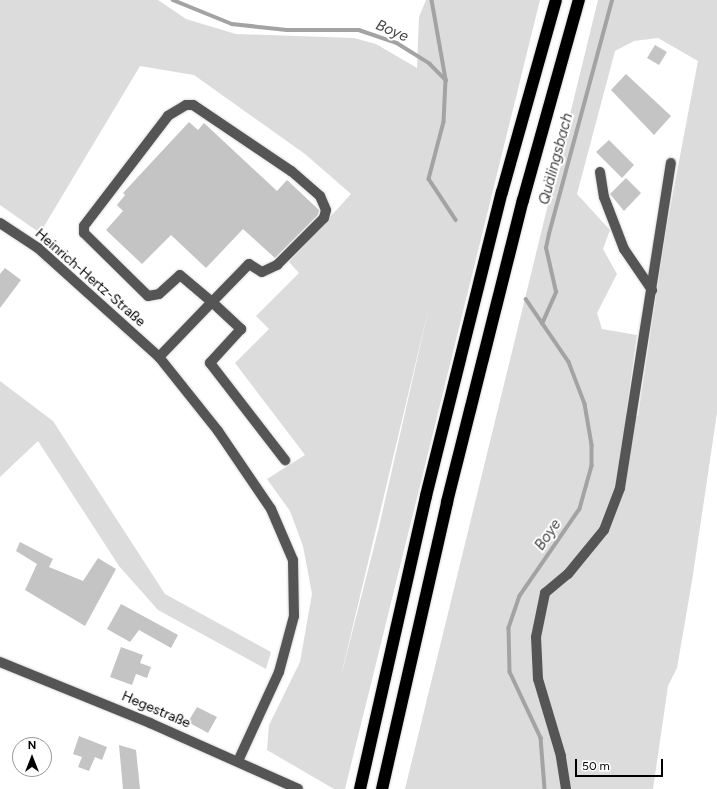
<!DOCTYPE html>
<html>
<head>
<meta charset="utf-8">
<style>
  body { margin:0 }
  #map { position:relative; width:717px; height:789px; overflow:hidden; background:#fff; font-family:Figtree,sans-serif }
  div>[style] { position:absolute }
  [style*='--x'] { left:calc(var(--x)*1px); top:calc(var(--y)*1px); width:calc(var(--w)*1px); rotate:calc(var(--a)*1deg) }
  .green>* { inset:0; background:#dcdcdc }
  .stream>* { height:3.5px; margin:-1.75px; padding:0 1.75px; transform-origin:1.75px; border-radius:1.75px; background:#a3a3a3 }
  .building>* { inset:0; background:#c4c4c4 }
  .roads { filter:drop-shadow(0 0 1px #dbdbdb) drop-shadow(0 0 1px #dbdbdb) }
  .minor>* { height:10px; margin:-5px; padding:0 5px; transform-origin:5px; border-radius:5px; background:#555 }
  .highway>* { height:12px; margin:-6px; padding:0 6px; transform-origin:6px; border-radius:6px; background:#000 }
  span { translate:-50% -50%; white-space:nowrap; text-align:center; line-height:1.15; -webkit-text-stroke:4px #fff; paint-order:stroke }
  .street-label { font-size:14px; color:#000 }
  .water-label { font-size:15px; color:#444; font-style:italic }
  .north { position:absolute; left:12px; top:737px; width:40px; height:40px; box-sizing:border-box; background:#fff; border:1px solid #999; border-radius:50%; rotate:0deg; font-size:11px; font-weight:700; line-height:16px; text-align:center; color:#000 }
  .north::after { content:''; display:block; margin:auto; width:14px; height:18px; background:#000; clip-path:polygon(50% 0,100% 100%,50% 72%,0 100%) }
  .scale { position:absolute; left:575px; top:759px; width:88px; height:18px; box-sizing:border-box; border:2px solid #000; border-top:0; padding-left:5px; font-size:12px; line-height:14px; white-space:nowrap; color:#000; -webkit-text-stroke:3px #fff; paint-order:stroke }
</style>
</head>
<body>
<div id="map">
  <div class="green">
    <i style="clip-path:polygon(evenodd,0 0,158px 0,186px 19px,236px 34px,354px 38px,376px 44px,417px 68px,419px 17px,426px 0,540px 0,345px 789px,334px 789px,267px 750px,269px 725px,300px 662px,312px 594px,303px 546px,290px 511px,267px 479px,305px 455px,235px 363px,269px 329px,256px 316px,299px 273px,289px 262px,351px 194px,305px 154px,194px 75px,140px 66px,40px 233px,0 205px,0 0,429px 307px,379px 527px,340px 680px,429px 307px)"></i>
    <i style="clip-path:polygon(evenodd,598px 0,717px 0,717px 413px,692px 581px,677px 668px,668px 686px,653px 789px,405px 789px,598px 0,658px 38px,698px 61px,666px 230px,638px 416px,626px 414px,637px 335px,602px 329px,597px 313px,617px 274px,603px 249px,610px 230px,577px 194px,615px 51px,634px 41px,658px 38px)"></i>
    <i style="clip-path:polygon(0 381px,53px 421px,165px 594px,271px 652px,266px 669px,158px 610px,119px 566px,38px 441px,0 477px)"></i>
  </div>
  <div class="stream">
    <i style="--x:173;--y:0;--w:64;--a:22.1"></i>
    <i style="--x:232;--y:24;--w:55;--a:6.2"></i>
    <i style="--x:287;--y:30;--w:72;--a:0"></i>
    <i style="--x:359;--y:30;--w:40;--a:18.9"></i>
    <i style="--x:397;--y:43;--w:39;--a:32"></i>
    <i style="--x:430;--y:64;--w:23;--a:45"></i>
    <i style="--x:446;--y:80;--w:42;--a:92.7"></i>
    <i style="--x:444;--y:122;--w:59;--a:104.7"></i>
    <i style="--x:429;--y:179;--w:49;--a:56.6"></i>
    <i style="--x:432;--y:0;--w:80;--a:80"></i>
    <i style="--x:526;--y:299;--w:76;--a:55.7"></i>
    <i style="--x:569;--y:362;--w:45;--a:69.1"></i>
    <i style="--x:585;--y:404;--w:42;--a:80.3"></i>
    <i style="--x:592;--y:445;--w:21;--a:90"></i>
    <i style="--x:592;--y:466;--w:45;--a:105.6"></i>
    <i style="--x:580;--y:509;--w:106;--a:124.6"></i>
    <i style="--x:520;--y:596;--w:34;--a:109"></i>
    <i style="--x:509;--y:628;--w:44;--a:88.7"></i>
    <i style="--x:510;--y:672;--w:73;--a:64.8"></i>
    <i style="--x:541;--y:738;--w:51;--a:85.5"></i>
    <i style="--x:542;--y:324;--w:35;--a:-66"></i>
    <i style="--x:556;--y:292;--w:45;--a:-102.8"></i>
    <i style="--x:546;--y:248;--w:14;--a:-78"></i>
    <i style="--x:549;--y:234;--w:242;--a:-74.9"></i>
  </div>
  <div class="building">
    <i style="clip-path:polygon(655px 45px,667px 52px,659px 65px,647px 58px)"></i>
    <i style="clip-path:polygon(626px 74px,671px 116px,654px 135px,611px 90px)"></i>
    <i style="clip-path:polygon(189px 122px,198px 130px,204px 123px,277px 191px,287px 180px,319px 210px,318px 215px,275px 258px,243px 229px,206px 268px,171px 235px,142px 264px,106px 230px,123px 211px,117px 205px,125px 195px,123px 193px)"></i>
    <i style="clip-path:polygon(609px 140px,634px 165px,622px 178px,596px 152px)"></i>
    <i style="clip-path:polygon(626px 178px,641px 193px,624px 211px,610px 194px)"></i>
    <i style="clip-path:polygon(5px 268px,21px 280px,0 308px,0 274px)"></i>
    <i style="clip-path:polygon(20px 542px,53px 559px,49px 567px,83px 581px,98px 558px,116px 569px,85px 626px,25px 590px,37px 564px,16px 551px)"></i>
    <i style="clip-path:polygon(121px 604px,178px 635px,171px 648px,139px 630px,130px 642px,107px 629px)"></i>
    <i style="clip-path:polygon(121px 647px,143px 655px,140px 663px,151px 667px,147px 678px,136px 674px,132px 685px,110px 677px)"></i>
    <i style="clip-path:polygon(197px 707px,217px 717px,208px 733px,188px 722px)"></i>
    <i style="clip-path:polygon(79px 736px,107px 747px,102px 760px,95px 757px,89px 771px,78px 767px,82px 757px,73px 754px)"></i>
    <i style="clip-path:polygon(119px 745px,136px 750px,140px 789px,123px 789px)"></i>
  </div>
  <div class="roads">
    <div class="minor">
      <i style="--x:600;--y:172;--w:25;--a:81"></i>
      <i style="--x:604;--y:197;--w:56;--a:69"></i>
      <i style="--x:624;--y:249;--w:50;--a:55.7"></i>
      <i style="--x:0;--y:223;--w:45;--a:33.3"></i>
      <i style="--x:38;--y:248;--w:163;--a:42"></i>
      <i style="--x:159;--y:357;--w:95;--a:51.4"></i>
      <i style="--x:218;--y:431;--w:94;--a:55.8"></i>
      <i style="--x:271;--y:509;--w:56;--a:66.7"></i>
      <i style="--x:293;--y:560;--w:56;--a:89"></i>
      <i style="--x:294;--y:616;--w:58;--a:105"></i>
      <i style="--x:279;--y:672;--w:98;--a:114.7"></i>
      <i style="--x:159;--y:357;--w:76;--a:-46.1"></i>
      <i style="--x:212;--y:302;--w:53;--a:-45.8"></i>
      <i style="--x:249;--y:264;--w:15;--a:32"></i>
      <i style="--x:262;--y:272;--w:17;--a:-25"></i>
      <i style="--x:277;--y:265;--w:66;--a:-45"></i>
      <i style="--x:324;--y:218;--w:8;--a:-76"></i>
      <i style="--x:326;--y:210;--w:15;--a:-113"></i>
      <i style="--x:320;--y:196;--w:38;--a:-139"></i>
      <i style="--x:291;--y:171;--w:118;--a:-146"></i>
      <i style="--x:193;--y:105;--w:7;--a:180"></i>
      <i style="--x:186;--y:105;--w:21;--a:149"></i>
      <i style="--x:168;--y:116;--w:138;--a:127.4"></i>
      <i style="--x:84;--y:226;--w:7;--a:90"></i>
      <i style="--x:84;--y:233;--w:90;--a:44.5"></i>
      <i style="--x:148;--y:296;--w:11;--a:-10"></i>
      <i style="--x:159;--y:294;--w:28;--a:-42"></i>
      <i style="--x:180;--y:275;--w:42;--a:40.2"></i>
      <i style="--x:212;--y:302;--w:40;--a:43"></i>
      <i style="--x:241;--y:329;--w:46;--a:132.4"></i>
      <i style="--x:210;--y:363;--w:123;--a:52.3"></i>
      <i style="--x:0;--y:662;--w:162;--a:22.1"></i>
      <i style="--x:150;--y:723;--w:162;--a:24"></i>
      <i style="--x:566;--y:789;--w:33;--a:-99"></i>
      <i style="--x:561;--y:756;--w:80;--a:-106.6"></i>
      <i style="--x:538;--y:679;--w:42;--a:-92.7"></i>
      <i style="--x:536;--y:637;--w:45;--a:-78.4"></i>
      <i style="--x:545;--y:593;--w:30;--a:-40"></i>
      <i style="--x:568;--y:574;--w:57;--a:-50.7"></i>
      <i style="--x:604;--y:530;--w:45;--a:-69.1"></i>
      <i style="--x:620;--y:488;--w:329;--a:-81.1"></i>
    </div>
    <div class="highway">
      <i style="--x:360;--y:789;--w:300;--a:-77.3"></i>
      <i style="--x:426;--y:496;--w:313;--a:-76"></i>
      <i style="--x:502;--y:192;--w:199;--a:-74.3"></i>
      <i style="--x:382;--y:789;--w:294;--a:-77.2"></i>
      <i style="--x:447;--y:502;--w:311;--a:-75.9"></i>
      <i style="--x:523;--y:200;--w:208;--a:-74.4"></i>
    </div>
  </div>
  <div class="street-label">
    <span style="left:90px;top:278px;rotate:41deg">Heinrich-Hertz-Straße</span>
    <span style="left:156px;top:710px;rotate:23deg">Hegestraße</span>
  </div>
  <div class="water-label">
    <span style="left:392px;top:31px;rotate:23deg">Boye</span>
    <span style="left:556px;top:159px;rotate:-75deg">Quälingsbach</span>
    <span style="left:548px;top:535px;rotate:-55deg">Boye</span>
  </div>
  <div class="north">N</div>
  <div class="scale">50 m</div>
</div>
</body>
</html>
